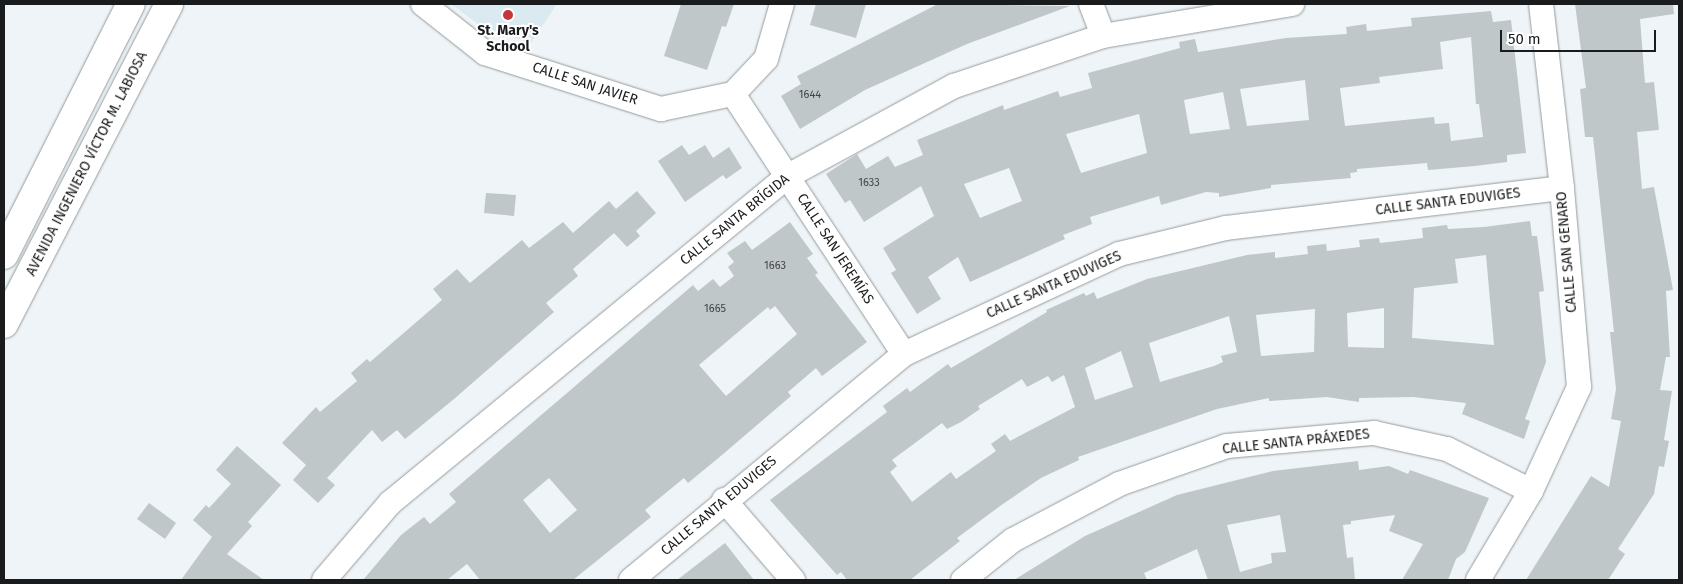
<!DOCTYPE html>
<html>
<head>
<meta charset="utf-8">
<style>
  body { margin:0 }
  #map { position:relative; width:1683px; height:584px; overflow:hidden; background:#eef4f7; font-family:"Fira Sans",sans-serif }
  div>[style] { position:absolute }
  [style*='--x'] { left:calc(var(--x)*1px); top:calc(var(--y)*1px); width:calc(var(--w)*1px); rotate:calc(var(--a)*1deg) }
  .built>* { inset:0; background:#dbeaf0 }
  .building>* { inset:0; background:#c0c7c9 }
  .roads { filter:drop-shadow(0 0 1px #959b9d) drop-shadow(0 0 1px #959b9d) }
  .minor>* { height:24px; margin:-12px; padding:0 12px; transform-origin:12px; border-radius:12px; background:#fff }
  .secondary>* { height:28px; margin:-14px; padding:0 14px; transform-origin:14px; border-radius:14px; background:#fff }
  .dots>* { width:14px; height:14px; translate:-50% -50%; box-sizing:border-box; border:2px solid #fff; border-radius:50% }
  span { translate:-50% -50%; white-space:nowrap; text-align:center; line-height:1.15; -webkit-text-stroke:4px #fff; paint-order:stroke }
  .number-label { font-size:11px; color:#434647 }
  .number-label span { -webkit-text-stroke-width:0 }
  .poi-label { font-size:14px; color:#191b1c; font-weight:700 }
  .street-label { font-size:14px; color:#191b1c }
  .frame { position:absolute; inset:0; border:5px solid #191b1c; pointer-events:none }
  .scale { position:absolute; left:1500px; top:30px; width:156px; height:22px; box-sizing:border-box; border:2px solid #191b1c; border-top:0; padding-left:6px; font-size:15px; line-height:18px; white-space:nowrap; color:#191b1c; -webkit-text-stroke:4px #fff; paint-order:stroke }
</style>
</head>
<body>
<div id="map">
  <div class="built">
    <i style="clip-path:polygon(451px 4px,557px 4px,531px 43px,482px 27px)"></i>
  </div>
  <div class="building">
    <i style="clip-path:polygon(681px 4px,734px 4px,726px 27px,722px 26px,707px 70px,664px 56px)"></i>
    <i style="clip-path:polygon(816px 4px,866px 4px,856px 38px,810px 25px)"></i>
    <i style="clip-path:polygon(938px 4px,1070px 6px,967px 44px,865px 90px,800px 129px,781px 96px,801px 84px,797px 76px)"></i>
    <i style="clip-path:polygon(1575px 4px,1673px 4px,1674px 14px,1640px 19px,1645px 83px,1654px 82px,1659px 130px,1637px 132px,1642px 189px,1654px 187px,1673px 290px,1666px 291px,1670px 357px,1666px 357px,1660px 390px,1672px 391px,1664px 440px,1669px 441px,1664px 467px,1659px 466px,1654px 494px,1618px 549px,1625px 554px,1608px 580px,1526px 580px,1591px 476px,1609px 487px,1621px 421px,1611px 419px,1616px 389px,1610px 332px,1614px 332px,1593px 137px,1585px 137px,1580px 89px,1586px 88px)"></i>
    <i style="clip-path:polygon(evenodd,1491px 11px,1493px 22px,1511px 20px,1526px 153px,1507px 155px,1507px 162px,1475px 166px,1428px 170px,1427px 163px,1357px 169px,1357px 172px,1350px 173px,1351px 178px,1271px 185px,1271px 188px,1219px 197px,1219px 193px,1206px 192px,1161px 205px,1159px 196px,1090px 217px,1092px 224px,1063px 235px,1065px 239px,970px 282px,958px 257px,928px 277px,941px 299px,917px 314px,891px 273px,896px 270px,883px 248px,934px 216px,921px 186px,864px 222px,850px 200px,845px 203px,826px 174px,857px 154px,866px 169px,888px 156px,895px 167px,923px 155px,917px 140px,1003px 105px,1004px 110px,1058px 91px,1060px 97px,1092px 88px,1088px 73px,1180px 48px,1179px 42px,1195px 39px,1198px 52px,1286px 38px,1347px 34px,1346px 27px,1366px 24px,1367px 31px,1412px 26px,1411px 18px,1491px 11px,1471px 37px,1476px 104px,1479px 104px,1483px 137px,1451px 141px,1449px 123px,1435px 124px,1434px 117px,1345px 126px,1340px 88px,1380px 83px,1379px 77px,1443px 69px,1440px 42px,1471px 37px,1491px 11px,1305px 80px,1309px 120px,1247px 126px,1240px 89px,1305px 80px,1491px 11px,1223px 92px,1230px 129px,1190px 134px,1184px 100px,1223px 92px,1491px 11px,1139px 114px,1147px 153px,1081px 173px,1066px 134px,1139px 114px,1491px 11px,1009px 168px,1022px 201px,980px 218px,964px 184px,1009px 168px)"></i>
    <i style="clip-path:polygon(682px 145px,689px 155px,705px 145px,713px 158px,729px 147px,742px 168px,726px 179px,723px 175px,685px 202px,658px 161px)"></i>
    <i style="clip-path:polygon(637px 191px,656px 213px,636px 231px,640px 236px,627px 247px,614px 233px,573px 269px,578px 276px,546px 303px,554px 312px,454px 399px,405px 439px,397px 430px,382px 442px,372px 430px,327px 478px,335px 485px,318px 503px,293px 480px,306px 465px,282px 443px,316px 407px,320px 412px,357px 381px,351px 373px,367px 359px,370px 362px,442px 300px,433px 289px,457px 269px,470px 283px,522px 240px,529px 248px,563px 222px,573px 233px,609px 201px,616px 209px)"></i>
    <i style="clip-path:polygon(486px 193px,516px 195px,514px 216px,484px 213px)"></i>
    <i style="clip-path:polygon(evenodd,1530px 221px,1532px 236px,1537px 236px,1544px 291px,1539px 292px,1546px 362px,1525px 419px,1530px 421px,1524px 439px,1462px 414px,1466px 403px,1413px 397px,1359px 398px,1359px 402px,1327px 397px,1269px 401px,1269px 398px,1217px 409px,1078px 457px,1079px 460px,1041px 478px,1000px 506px,957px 538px,960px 541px,910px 580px,847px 580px,841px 572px,837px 575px,770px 500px,887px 412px,883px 406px,907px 388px,910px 392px,948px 364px,951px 368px,1047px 312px,1046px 310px,1084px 293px,1086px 296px,1094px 292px,1097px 299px,1147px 279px,1247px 255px,1275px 252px,1275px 258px,1308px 254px,1307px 246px,1326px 244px,1327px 251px,1360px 247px,1359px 240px,1379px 238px,1380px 243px,1423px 238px,1422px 228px,1447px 225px,1448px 229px,1484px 227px,1530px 221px,1486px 255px,1494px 345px,1412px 338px,1414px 288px,1458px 283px,1455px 259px,1486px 255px,1530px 221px,1384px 308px,1384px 348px,1348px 347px,1347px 313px,1384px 308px,1530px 221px,1315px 309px,1314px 352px,1261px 356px,1256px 315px,1315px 309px,1530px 221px,1229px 316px,1237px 352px,1221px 356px,1223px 362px,1214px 366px,1160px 382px,1149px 343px,1229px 316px,1530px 221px,1121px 351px,1133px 387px,1095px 400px,1085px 368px,1121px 351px,1530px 221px,1064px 375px,1075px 407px,1010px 441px,1005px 434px,991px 444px,996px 451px,956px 479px,951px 472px,912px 502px,890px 472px,897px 466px,892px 460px,942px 423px,947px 429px,961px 422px,980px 409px,978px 406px,1022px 379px,1027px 387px,1048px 376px,1052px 382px,1064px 375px)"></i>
    <i style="clip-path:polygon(evenodd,790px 222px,813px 254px,807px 258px,818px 273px,815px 275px,867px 342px,822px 376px,816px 368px,788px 392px,791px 396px,722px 455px,688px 483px,684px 478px,645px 510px,651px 517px,573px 580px,480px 580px,467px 564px,447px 580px,363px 580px,401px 535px,424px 517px,430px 524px,456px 502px,449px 494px,693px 285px,698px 291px,713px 279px,720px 287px,734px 276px,728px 267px,734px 262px,727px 253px,745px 241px,752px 250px,790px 222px,775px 306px,797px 334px,726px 396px,699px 365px,768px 307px,770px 310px,775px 306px,790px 222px,549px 478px,577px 510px,550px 533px,523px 500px,549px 478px)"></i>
    <i style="clip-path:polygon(237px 446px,281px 485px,248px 522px,252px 526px,227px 554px,264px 580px,181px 580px,212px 537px,193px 520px,206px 505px,209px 508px,231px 484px,216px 470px)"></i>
    <i style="clip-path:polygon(evenodd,1358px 461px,1359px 470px,1389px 466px,1408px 474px,1410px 470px,1489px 498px,1465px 552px,1456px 559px,1448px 580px,1402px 580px,1423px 544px,1389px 531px,1395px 515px,1351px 521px,1351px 524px,1343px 525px,1347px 558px,1353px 557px,1355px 580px,1208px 580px,1197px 549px,1144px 573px,1147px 580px,1014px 580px,1085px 536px,1177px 495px,1273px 471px,1358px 461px,1280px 515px,1286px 552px,1271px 553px,1272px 563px,1240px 572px,1227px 525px,1280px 515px)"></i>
    <i style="clip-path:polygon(149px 503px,176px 523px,165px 539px,137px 519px)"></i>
    <i style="clip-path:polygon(725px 543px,754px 580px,677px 580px)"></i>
  </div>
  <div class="roads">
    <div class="minor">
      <i style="--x:423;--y:4;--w:79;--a:38.3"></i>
      <i style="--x:485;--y:53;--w:185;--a:17.7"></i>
      <i style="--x:661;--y:109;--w:74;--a:-11.8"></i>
      <i style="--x:1091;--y:4;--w:34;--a:69"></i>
      <i style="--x:733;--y:94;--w:311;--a:56.7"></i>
      <i style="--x:733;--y:94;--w:48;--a:-46.7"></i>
      <i style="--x:766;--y:59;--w:57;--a:-73.8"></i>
      <i style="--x:724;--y:500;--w:106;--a:49.2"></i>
      <i style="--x:324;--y:580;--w:101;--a:-49.4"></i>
      <i style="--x:390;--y:503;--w:515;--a:-39.41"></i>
      <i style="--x:788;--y:176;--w:189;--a:-28.5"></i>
      <i style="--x:954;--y:86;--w:157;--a:-18.6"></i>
      <i style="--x:1103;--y:36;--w:192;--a:-9.6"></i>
      <i style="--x:631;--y:580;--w:354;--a:-39.6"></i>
      <i style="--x:904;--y:354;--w:237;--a:-24.9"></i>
      <i style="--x:1119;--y:254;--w:110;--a:-13.7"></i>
      <i style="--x:1226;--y:228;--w:338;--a:-6.8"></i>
      <i style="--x:963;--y:580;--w:64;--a:-38.7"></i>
      <i style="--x:1013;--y:540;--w:120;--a:-27.8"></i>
      <i style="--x:1119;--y:484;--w:114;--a:-19.4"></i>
      <i style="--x:1227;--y:446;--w:148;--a:-5.1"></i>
      <i style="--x:1374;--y:433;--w:75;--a:12.4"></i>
      <i style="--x:1447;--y:449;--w:94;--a:26.6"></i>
      <i style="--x:1478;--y:580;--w:104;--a:-59.2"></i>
      <i style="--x:1531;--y:491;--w:115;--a:-65.2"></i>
      <i style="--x:1579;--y:387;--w:200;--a:-94.9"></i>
      <i style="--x:1562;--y:188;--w:185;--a:-96.5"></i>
    </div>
    <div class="secondary">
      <i style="--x:4;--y:255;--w:281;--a:-63.2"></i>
      <i style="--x:4;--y:324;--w:360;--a:-62.7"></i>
    </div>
  </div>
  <div class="dots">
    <i style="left:508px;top:15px;background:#c5353c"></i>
  </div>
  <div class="number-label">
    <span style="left:810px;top:95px">1644</span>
    <span style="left:869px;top:183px">1633</span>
    <span style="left:775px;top:266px">1663</span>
    <span style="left:715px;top:309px">1665</span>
  </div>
  <div class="poi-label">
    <span style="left:508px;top:39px">St. Mary's<br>School</span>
  </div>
  <div class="street-label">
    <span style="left:585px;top:84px;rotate:18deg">CALLE SAN JAVIER</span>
    <span style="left:87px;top:164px;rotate:-63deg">AVENIDA INGENIERO VÍCTOR M. LABIOSA</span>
    <span style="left:1448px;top:202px;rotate:-7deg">CALLE SANTA EDUVIGES</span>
    <span style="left:735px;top:220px;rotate:-39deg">CALLE SANTA BRÍGIDA</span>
    <span style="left:835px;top:249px;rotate:57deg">CALLE SAN JEREMÍAS</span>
    <span style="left:1567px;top:252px;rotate:-95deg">CALLE SAN GENARO</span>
    <span style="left:1054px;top:285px;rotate:-24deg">CALLE SANTA EDUVIGES</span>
    <span style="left:1296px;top:442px;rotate:-6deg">CALLE SANTA PRÁXEDES</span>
    <span style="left:719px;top:506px;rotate:-40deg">CALLE SANTA EDUVIGES</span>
  </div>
  <div class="frame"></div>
  <div class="scale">50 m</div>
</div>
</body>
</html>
